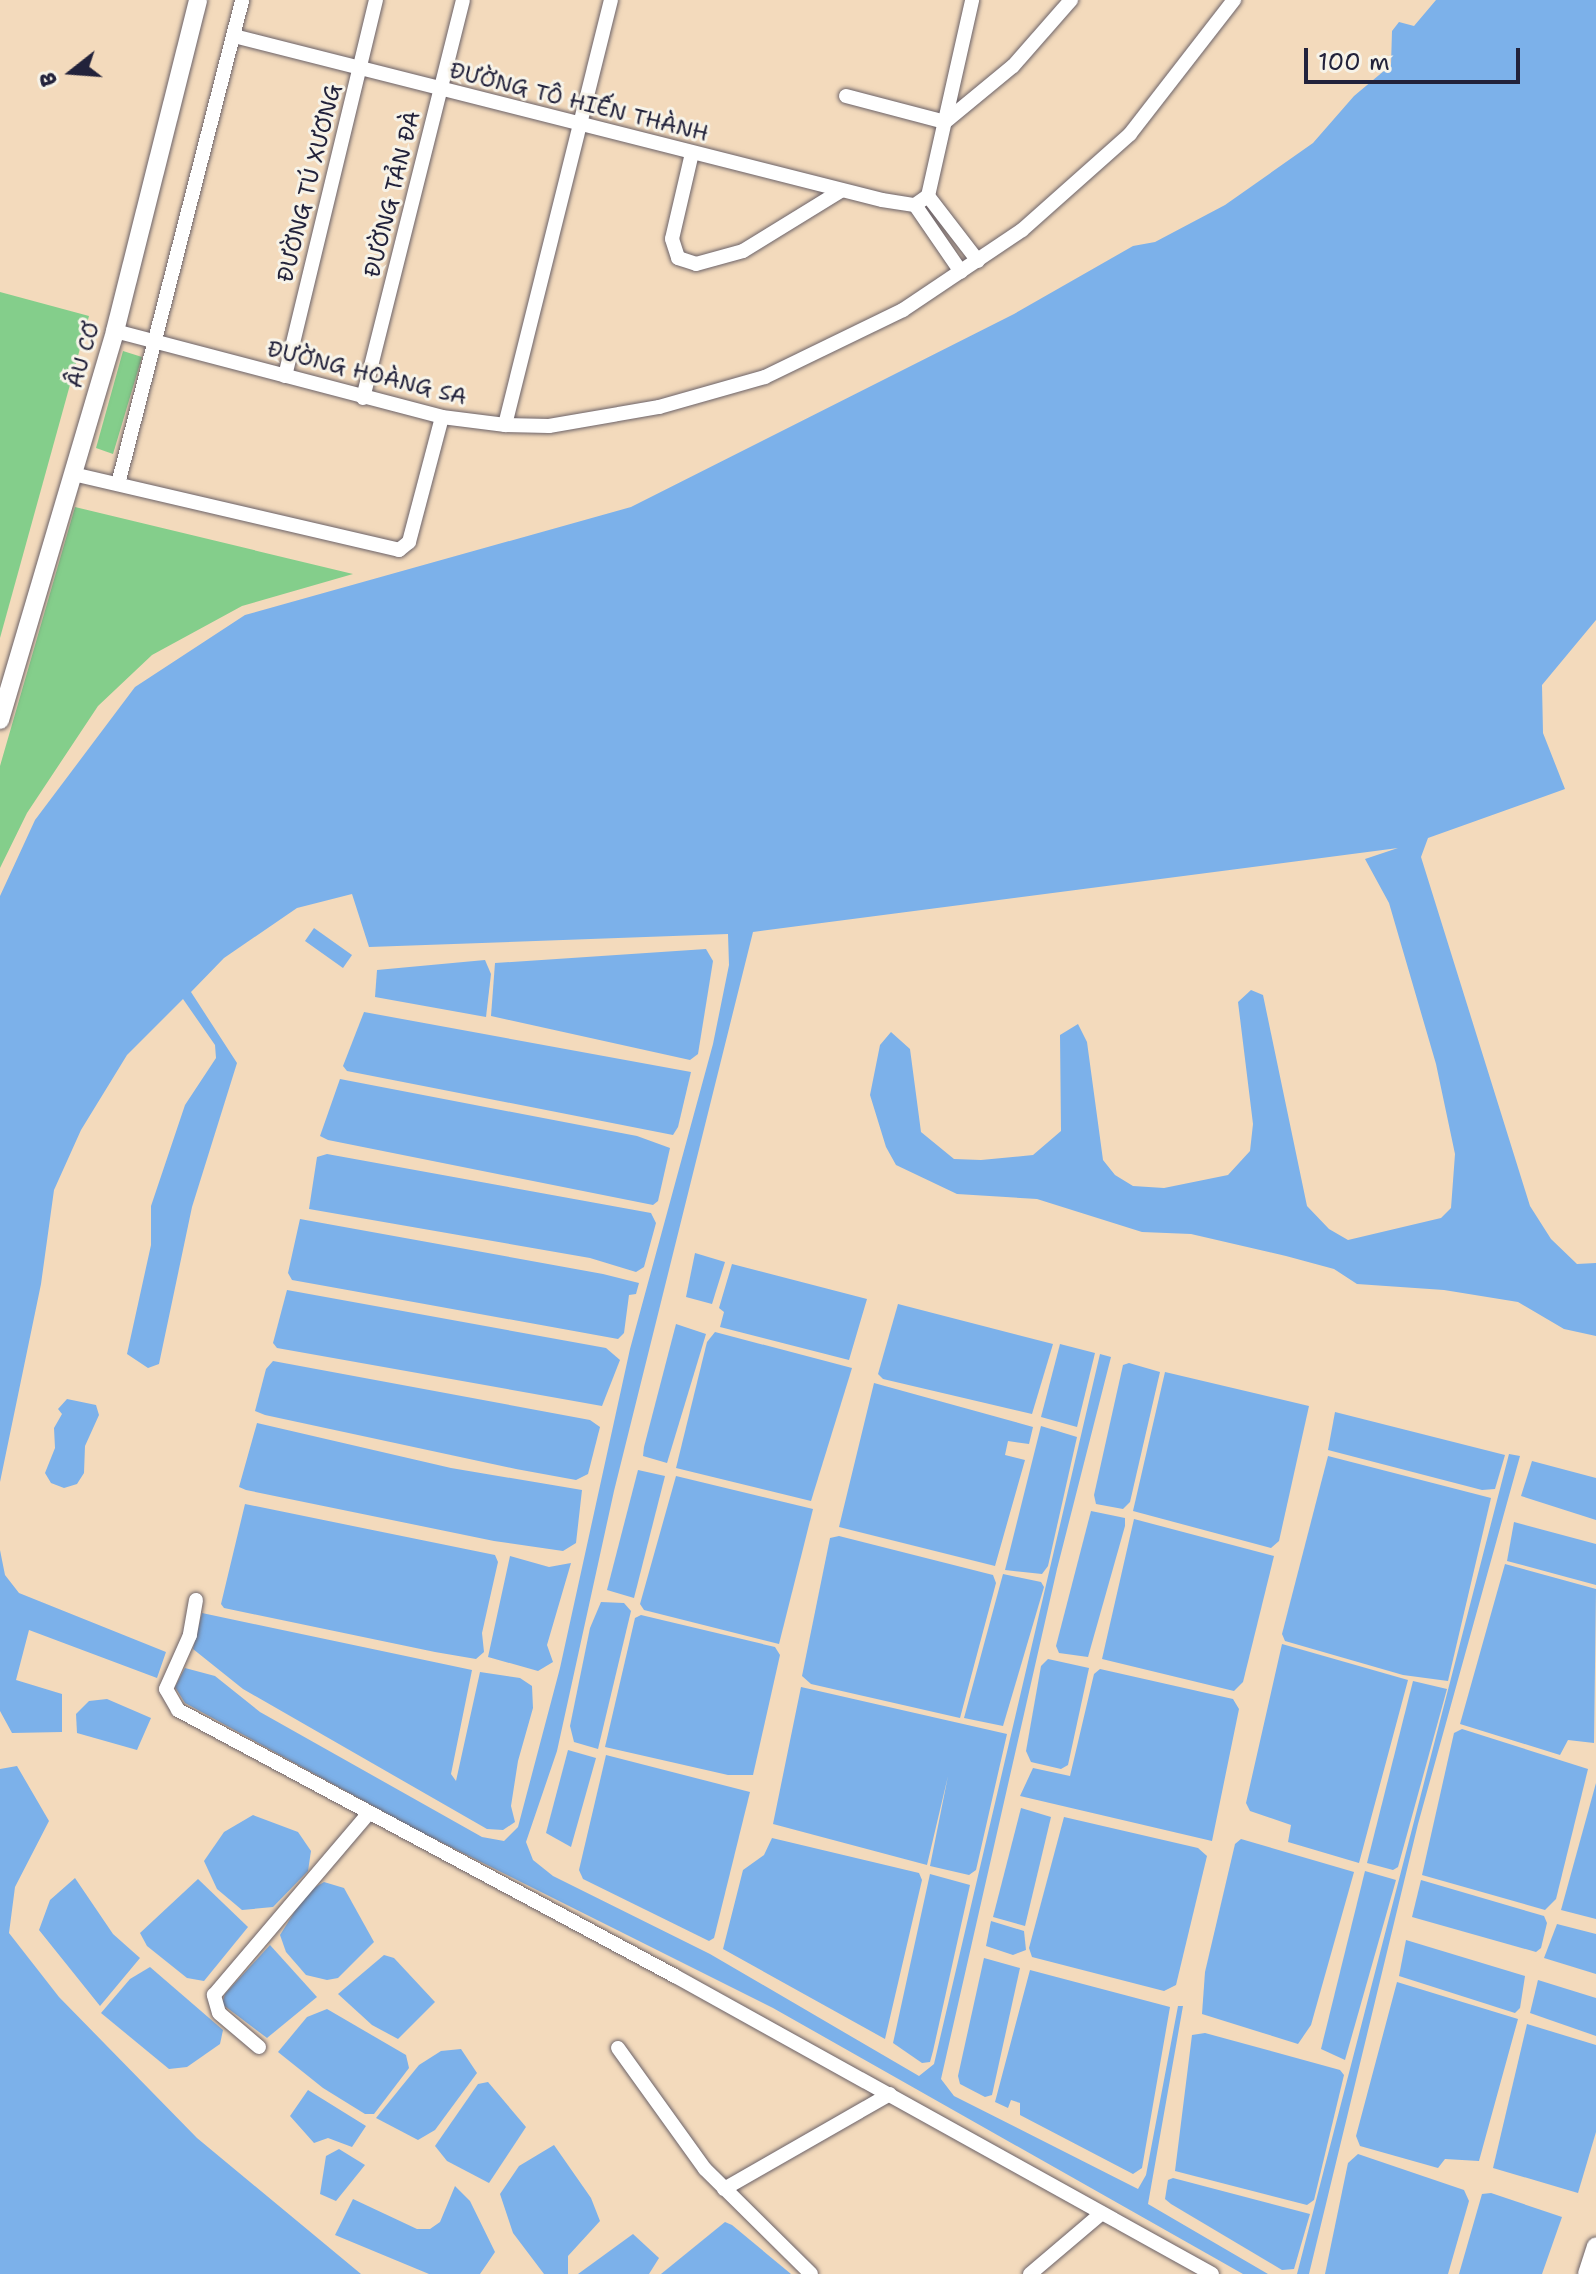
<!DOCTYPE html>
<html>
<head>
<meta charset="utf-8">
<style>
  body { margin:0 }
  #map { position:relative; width:1596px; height:2274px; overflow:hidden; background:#f3dabc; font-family:"Shantell Sans",sans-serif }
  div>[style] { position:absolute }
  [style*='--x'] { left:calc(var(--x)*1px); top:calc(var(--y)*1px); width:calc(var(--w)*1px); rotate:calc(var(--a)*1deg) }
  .green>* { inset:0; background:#84ce8b }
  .water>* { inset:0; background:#7cb1ea }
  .roads { filter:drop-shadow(0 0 2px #6b6268) drop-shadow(0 0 2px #6b6268) }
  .minor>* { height:14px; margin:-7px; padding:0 7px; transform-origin:7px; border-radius:7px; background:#fff }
  .major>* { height:18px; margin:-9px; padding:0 9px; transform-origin:9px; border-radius:9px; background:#fff }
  span { translate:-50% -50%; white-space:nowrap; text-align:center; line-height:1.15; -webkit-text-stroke:6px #f7f3e8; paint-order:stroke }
  .street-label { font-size:22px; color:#22223b }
  .north { position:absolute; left:32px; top:32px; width:80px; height:80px; -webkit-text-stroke:6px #f7f3e8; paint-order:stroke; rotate:253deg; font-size:22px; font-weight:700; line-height:32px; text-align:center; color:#22223b }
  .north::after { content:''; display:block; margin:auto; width:28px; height:36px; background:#22223b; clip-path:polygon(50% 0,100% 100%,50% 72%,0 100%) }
  .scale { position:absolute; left:1304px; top:48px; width:216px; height:36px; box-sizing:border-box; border:4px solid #22223b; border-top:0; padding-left:10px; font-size:24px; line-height:28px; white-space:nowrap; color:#22223b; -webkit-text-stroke:6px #f7f3e8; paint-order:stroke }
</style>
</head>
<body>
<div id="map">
  <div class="green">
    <i style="clip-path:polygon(0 292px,89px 316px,0 638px)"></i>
    <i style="clip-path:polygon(123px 351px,142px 357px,113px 454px,96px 448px)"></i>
    <i style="clip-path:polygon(75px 507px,353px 574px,242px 606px,152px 655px,98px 706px,27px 813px,0 868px,0 766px)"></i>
  </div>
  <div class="water">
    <i style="clip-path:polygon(1436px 0,1596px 0,1596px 620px,1542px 685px,1543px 733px,1565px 789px,1428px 838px,1421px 857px,1530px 1206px,1551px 1239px,1577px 1264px,1596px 1263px,1596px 1336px,1564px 1329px,1518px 1302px,1444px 1290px,1357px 1284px,1334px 1269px,1286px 1256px,1191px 1234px,1142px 1232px,1037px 1199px,957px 1194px,896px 1165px,886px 1147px,870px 1095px,880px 1045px,891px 1032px,910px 1049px,921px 1132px,954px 1159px,981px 1160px,1033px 1155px,1061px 1131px,1060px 1035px,1078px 1024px,1087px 1042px,1103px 1160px,1115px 1175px,1133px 1186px,1164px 1188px,1228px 1175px,1250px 1151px,1253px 1124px,1238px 1002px,1251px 990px,1263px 995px,1307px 1206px,1329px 1229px,1348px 1240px,1441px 1218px,1451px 1208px,1455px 1154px,1436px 1064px,1389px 903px,1365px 859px,1398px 848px,753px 932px,614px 1491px,557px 1751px,526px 1842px,533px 1860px,553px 1876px,710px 1954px,919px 2076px,934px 2064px,1100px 1354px,1111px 1357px,1057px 1569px,941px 2079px,954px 2096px,1138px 2189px,1146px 2175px,1178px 2006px,1183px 2006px,1148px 2204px,1268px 2274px,1243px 2274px,773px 2008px,419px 1831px,185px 1703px,175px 1687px,185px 1668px,215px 1676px,260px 1712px,482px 1837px,504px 1841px,518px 1827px,560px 1668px,630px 1349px,713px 1044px,729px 965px,728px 934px,369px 947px,352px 894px,297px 908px,224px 958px,191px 992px,237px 1063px,192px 1207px,159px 1364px,148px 1368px,127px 1354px,151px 1245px,151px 1206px,185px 1105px,216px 1058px,215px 1045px,183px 999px,127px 1055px,81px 1130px,54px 1190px,41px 1284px,0 1482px,0 896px,35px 820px,135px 687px,245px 615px,631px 507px,1014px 314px,1133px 246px,1155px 242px,1225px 205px,1313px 143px,1354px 96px,1391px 65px,1392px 31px,1399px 22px,1414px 26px)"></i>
    <i style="clip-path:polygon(314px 928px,352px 955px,343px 968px,305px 941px)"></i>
    <i style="clip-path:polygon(706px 949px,713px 961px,698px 1054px,690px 1060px,491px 1016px,495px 963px)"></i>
    <i style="clip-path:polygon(485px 960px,491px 974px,486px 1017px,375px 997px,377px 970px)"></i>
    <i style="clip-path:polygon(364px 1012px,691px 1072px,678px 1127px,673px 1135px,347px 1071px,343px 1066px)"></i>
    <i style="clip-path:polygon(340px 1079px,637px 1136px,670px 1148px,658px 1201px,653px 1205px,328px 1140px,320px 1136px)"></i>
    <i style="clip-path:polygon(327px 1154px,651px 1213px,656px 1223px,644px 1267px,636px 1272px,590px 1258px,309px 1209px,317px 1157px)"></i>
    <i style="clip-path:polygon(300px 1219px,603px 1274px,639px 1283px,636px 1294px,629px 1295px,624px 1333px,618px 1339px,342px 1289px,292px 1280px,288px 1273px)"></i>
    <i style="clip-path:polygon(695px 1253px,725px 1262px,712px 1304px,686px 1297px)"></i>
    <i style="clip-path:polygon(732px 1264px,867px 1299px,849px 1360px,720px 1327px,724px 1312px,719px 1308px)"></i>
    <i style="clip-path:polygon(287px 1290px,606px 1348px,620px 1360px,602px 1406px,277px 1348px,273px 1343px)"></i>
    <i style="clip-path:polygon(898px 1304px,1053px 1344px,1032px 1414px,883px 1379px,878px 1374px)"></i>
    <i style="clip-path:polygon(676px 1324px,706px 1334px,667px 1463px,643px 1456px,644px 1447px)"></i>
    <i style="clip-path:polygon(715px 1332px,852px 1368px,811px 1501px,676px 1468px,707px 1342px)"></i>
    <i style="clip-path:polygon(1060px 1344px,1095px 1353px,1077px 1427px,1041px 1417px)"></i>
    <i style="clip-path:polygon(273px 1361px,590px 1420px,600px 1427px,588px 1474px,576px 1480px,516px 1469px,265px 1415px,255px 1411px,266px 1369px)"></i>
    <i style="clip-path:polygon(1129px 1363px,1160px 1372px,1130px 1502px,1123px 1509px,1096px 1504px,1094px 1495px,1123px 1365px)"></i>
    <i style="clip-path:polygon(1165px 1372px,1309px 1406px,1279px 1541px,1271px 1548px,1133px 1511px)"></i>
    <i style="clip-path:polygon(874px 1383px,1033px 1427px,1029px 1444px,1008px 1441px,1005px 1455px,1025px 1460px,995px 1566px,839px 1527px)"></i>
    <i style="clip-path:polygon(67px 1399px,96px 1405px,99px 1415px,85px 1446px,84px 1473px,77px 1484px,64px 1488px,51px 1483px,45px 1473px,55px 1448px,54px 1428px,62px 1414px,58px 1409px)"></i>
    <i style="clip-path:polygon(1335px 1412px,1505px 1455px,1495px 1489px,1482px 1490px,1328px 1450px)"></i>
    <i style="clip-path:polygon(257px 1423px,451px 1468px,582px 1490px,576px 1543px,563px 1551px,494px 1541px,246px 1490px,239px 1487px)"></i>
    <i style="clip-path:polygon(1041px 1426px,1077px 1437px,1048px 1566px,1042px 1574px,1005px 1570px)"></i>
    <i style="clip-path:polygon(1509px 1454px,1520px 1456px,1418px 1824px,1309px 2274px,1297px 2274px)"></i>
    <i style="clip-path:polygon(1328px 1456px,1491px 1498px,1448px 1681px,1403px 1675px,1285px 1641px,1282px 1634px)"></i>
    <i style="clip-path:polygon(1532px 1461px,1596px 1478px,1596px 1520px,1521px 1496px)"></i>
    <i style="clip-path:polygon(638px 1470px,665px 1476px,634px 1598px,607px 1590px)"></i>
    <i style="clip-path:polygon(676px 1476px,813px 1509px,779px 1644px,644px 1610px,640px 1604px)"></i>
    <i style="clip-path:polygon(245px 1504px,495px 1555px,498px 1562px,482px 1633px,484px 1652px,476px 1659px,435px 1652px,224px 1608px,221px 1604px)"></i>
    <i style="clip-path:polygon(1091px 1511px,1125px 1518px,1125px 1526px,1088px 1657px,1059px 1653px,1056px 1646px)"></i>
    <i style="clip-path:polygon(1134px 1519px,1274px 1556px,1243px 1682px,1234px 1691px,1102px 1659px)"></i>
    <i style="clip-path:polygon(1514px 1522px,1596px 1544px,1596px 1585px,1507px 1561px)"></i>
    <i style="clip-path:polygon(839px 1536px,993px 1575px,996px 1583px,960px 1718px,811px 1684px,802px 1676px,830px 1538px)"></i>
    <i style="clip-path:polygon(0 1550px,5px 1575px,19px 1593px,166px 1652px,157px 1678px,29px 1630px,16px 1680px,62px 1694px,62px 1732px,12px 1733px,0 1711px)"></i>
    <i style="clip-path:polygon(510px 1556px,549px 1567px,571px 1563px,547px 1645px,553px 1662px,538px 1671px,488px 1657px)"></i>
    <i style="clip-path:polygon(1505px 1564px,1596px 1589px,1594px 1743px,1568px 1740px,1560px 1755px,1460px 1724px)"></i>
    <i style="clip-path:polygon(1003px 1574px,1041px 1582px,1044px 1587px,1003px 1726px,964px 1718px)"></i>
    <i style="clip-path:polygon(601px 1602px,624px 1603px,631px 1611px,598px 1749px,574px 1742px,570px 1726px,590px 1628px)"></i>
    <i style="clip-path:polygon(202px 1613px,472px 1670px,451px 1774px,456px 1781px,480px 1672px,520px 1678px,532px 1686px,533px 1708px,518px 1761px,511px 1806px,515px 1822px,503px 1830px,487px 1829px,243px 1689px,193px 1649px)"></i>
    <i style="clip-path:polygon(641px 1615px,775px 1647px,780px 1655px,753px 1775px,728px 1775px,605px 1747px,635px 1618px)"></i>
    <i style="clip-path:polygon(1282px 1644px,1408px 1680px,1359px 1863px,1288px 1842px,1291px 1825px,1250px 1811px,1246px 1803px)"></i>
    <i style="clip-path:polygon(1048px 1659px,1089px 1668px,1068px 1765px,1061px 1769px,1031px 1762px,1026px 1751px,1041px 1666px)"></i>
    <i style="clip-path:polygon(1100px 1669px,1233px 1699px,1239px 1709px,1212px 1841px,1020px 1796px,1033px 1768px,1070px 1776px,1094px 1674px)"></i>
    <i style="clip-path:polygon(1413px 1681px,1447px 1689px,1398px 1867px,1393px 1870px,1367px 1863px)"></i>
    <i style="clip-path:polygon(801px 1687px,1007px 1734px,976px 1870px,969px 1875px,930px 1866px,948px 1776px,927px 1865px,773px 1824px)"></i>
    <i style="clip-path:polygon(107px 1699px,151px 1718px,137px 1750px,77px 1733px,76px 1714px,89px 1701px)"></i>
    <i style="clip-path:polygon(1462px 1729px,1588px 1769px,1556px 1899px,1545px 1910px,1422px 1875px,1454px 1733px)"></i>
    <i style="clip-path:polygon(568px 1750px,596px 1758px,571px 1847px,546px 1833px)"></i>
    <i style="clip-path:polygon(606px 1755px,750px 1792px,714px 1938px,709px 1941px,583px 1879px,579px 1870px)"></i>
    <i style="clip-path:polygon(17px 1766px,49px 1821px,15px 1887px,9px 1933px,59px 1997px,197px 2138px,361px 2274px,0 2274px,0 1769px)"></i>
    <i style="clip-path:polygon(1596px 1783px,1596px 1919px,1561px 1910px)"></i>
    <i style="clip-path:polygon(1021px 1808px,1051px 1817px,1025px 1926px,993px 1917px)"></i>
    <i style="clip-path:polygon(253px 1815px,298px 1832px,311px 1851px,308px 1871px,273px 1907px,242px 1910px,217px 1889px,204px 1861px,224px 1832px)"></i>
    <i style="clip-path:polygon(1064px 1817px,1198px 1848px,1207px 1856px,1176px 1985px,1164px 1991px,1032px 1957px,1029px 1948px)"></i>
    <i style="clip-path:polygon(772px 1838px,919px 1873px,922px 1880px,885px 2039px,723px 1949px,743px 1870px,764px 1855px)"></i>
    <i style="clip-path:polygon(1241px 1839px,1354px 1872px,1311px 2025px,1298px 2044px,1202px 2014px,1205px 1972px,1235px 1844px)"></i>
    <i style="clip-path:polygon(1365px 1871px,1396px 1880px,1345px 2060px,1321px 2049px)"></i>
    <i style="clip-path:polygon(930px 1874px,970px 1885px,933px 2051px,930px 2062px,922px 2063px,893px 2043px)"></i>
    <i style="clip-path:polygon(75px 1878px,113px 1934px,140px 1958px,100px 2006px,39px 1930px,50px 1900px)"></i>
    <i style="clip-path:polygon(198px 1879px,248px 1927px,204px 1981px,187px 1978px,147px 1946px,140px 1933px)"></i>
    <i style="clip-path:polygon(1421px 1880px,1544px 1916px,1547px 1923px,1541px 1948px,1536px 1952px,1412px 1917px)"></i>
    <i style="clip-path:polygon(324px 1882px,344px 1888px,374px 1942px,338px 1978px,327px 1980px,306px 1975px,286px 1952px,280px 1935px,307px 1892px)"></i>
    <i style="clip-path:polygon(991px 1921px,1024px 1931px,1026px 1950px,1013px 1955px,986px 1946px)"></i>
    <i style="clip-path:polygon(1557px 1924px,1596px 1934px,1596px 1974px,1544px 1958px)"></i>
    <i style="clip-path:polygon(1406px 1940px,1525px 1976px,1520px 2008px,1515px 2013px,1399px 1976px)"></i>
    <i style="clip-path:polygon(270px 1945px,317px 1997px,267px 2038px,222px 2004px,225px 1994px)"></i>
    <i style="clip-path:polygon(384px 1955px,394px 1958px,435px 2002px,398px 2039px,372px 2025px,338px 1994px)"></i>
    <i style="clip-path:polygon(984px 1958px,1020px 1968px,992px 2095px,985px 2097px,960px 2084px,958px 2076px)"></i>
    <i style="clip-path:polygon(150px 1967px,223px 2030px,220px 2044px,187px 2067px,169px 2069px,101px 2013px,130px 1979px)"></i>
    <i style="clip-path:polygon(1030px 1970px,1170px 2007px,1142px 2168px,1133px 2174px,1020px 2115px,1020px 2103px,1011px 2100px,1008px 2108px,995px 2102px)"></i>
    <i style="clip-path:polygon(1538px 1980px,1596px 1998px,1596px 2036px,1530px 2013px)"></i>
    <i style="clip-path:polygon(1397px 1982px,1518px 2019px,1479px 2161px,1445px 2159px,1438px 2168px,1360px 2146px,1356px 2136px)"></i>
    <i style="clip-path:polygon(327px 2009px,406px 2055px,409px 2068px,374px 2114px,365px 2114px,323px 2088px,278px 2052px,307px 2017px)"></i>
    <i style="clip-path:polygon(1527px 2024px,1596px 2045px,1596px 2132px,1578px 2193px,1493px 2168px)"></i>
    <i style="clip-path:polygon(1205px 2033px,1340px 2070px,1344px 2075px,1314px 2200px,1307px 2205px,1175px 2171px,1192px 2035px)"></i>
    <i style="clip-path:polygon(461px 2049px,477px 2073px,435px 2130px,418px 2140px,376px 2118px,419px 2065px,441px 2051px)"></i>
    <i style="clip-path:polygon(488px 2082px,526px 2127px,489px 2183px,447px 2161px,435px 2146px,478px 2084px)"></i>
    <i style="clip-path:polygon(308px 2090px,366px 2126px,352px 2147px,328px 2138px,314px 2143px,290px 2116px)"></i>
    <i style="clip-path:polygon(554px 2145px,591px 2198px,600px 2221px,568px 2256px,568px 2274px,544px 2274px,513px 2233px,500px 2194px,519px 2166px)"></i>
    <i style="clip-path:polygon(339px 2149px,365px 2165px,336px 2201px,320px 2194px,326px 2156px)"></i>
    <i style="clip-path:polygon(1358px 2154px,1464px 2190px,1469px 2201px,1448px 2274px,1325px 2274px,1348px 2163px)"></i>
    <i style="clip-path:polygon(1173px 2178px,1310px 2214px,1294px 2269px,1282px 2270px,1171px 2204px,1165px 2199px,1168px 2180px)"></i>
    <i style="clip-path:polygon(455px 2186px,470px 2201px,495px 2252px,480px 2274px,429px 2274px,335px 2235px,353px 2199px,417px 2229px,430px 2229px,440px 2222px)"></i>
    <i style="clip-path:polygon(1491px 2193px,1562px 2217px,1542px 2274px,1459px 2274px,1482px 2194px)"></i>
    <i style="clip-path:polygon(725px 2222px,732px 2225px,791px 2274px,661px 2274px)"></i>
    <i style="clip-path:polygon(633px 2234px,659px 2258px,649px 2274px,578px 2274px)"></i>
  </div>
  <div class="roads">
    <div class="minor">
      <i style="--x:234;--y:36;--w:668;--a:14.2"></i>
      <i style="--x:882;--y:200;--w:33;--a:9"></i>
      <i style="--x:915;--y:205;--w:16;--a:-35"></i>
      <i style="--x:846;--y:96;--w:102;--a:14.7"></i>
      <i style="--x:945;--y:122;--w:88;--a:-39.5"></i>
      <i style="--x:1013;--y:66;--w:88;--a:-48.7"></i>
      <i style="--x:692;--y:153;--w:88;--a:103.1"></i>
      <i style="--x:672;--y:239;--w:20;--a:72"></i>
      <i style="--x:678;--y:258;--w:19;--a:18"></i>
      <i style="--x:696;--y:264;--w:49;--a:-15.5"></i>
      <i style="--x:743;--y:251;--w:116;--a:-31.6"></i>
      <i style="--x:928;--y:196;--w:201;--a:-77.3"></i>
      <i style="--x:928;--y:196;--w:82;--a:52.4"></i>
      <i style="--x:915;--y:205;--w:81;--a:55.5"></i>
      <i style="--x:115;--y:331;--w:338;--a:14.7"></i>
      <i style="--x:442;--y:417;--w:64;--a:7.2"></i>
      <i style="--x:505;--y:425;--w:44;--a:1.3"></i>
      <i style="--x:549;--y:426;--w:112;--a:-9.8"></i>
      <i style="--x:659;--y:407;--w:110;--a:-15.8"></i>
      <i style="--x:765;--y:377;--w:153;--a:-25.9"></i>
      <i style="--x:903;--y:310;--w:143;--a:-33.9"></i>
      <i style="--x:1022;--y:230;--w:144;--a:-41.6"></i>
      <i style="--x:1130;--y:134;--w:170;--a:-52.2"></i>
      <i style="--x:285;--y:376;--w:387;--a:-76.4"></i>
      <i style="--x:363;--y:398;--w:410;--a:-75.9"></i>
      <i style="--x:505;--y:425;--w:438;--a:-76"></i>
      <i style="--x:73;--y:474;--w:335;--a:13.1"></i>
      <i style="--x:399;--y:550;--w:13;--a:-39"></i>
      <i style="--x:409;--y:542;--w:129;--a:-75.2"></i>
      <i style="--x:118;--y:484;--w:500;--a:-75.6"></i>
      <i style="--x:196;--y:1600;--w:36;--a:100"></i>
      <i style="--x:190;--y:1635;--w:59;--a:114"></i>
      <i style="--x:166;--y:1689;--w:24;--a:60"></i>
      <i style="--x:178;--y:1710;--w:564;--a:28.16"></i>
      <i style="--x:675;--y:1976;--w:614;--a:29.03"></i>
      <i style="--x:259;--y:2047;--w:52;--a:-139.6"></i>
      <i style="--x:219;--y:2013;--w:19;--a:-106"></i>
      <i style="--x:214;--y:1995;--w:239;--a:-49.6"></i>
      <i style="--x:618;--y:2048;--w:149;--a:54.3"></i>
      <i style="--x:705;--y:2169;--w:149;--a:44.7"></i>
      <i style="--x:724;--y:2189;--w:191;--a:-29.8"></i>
      <i style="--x:1030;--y:2274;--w:94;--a:-40.3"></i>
    </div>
    <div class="major">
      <i style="--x:0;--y:720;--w:406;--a:-73.5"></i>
      <i style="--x:115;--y:331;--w:341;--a:-75.9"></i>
      <i style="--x:1587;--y:2274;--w:29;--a:-72"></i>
    </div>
  </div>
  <div class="street-label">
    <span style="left:579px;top:102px;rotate:14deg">ĐƯỜNG TÔ HIẾN THÀNH</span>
    <span style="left:309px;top:183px;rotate:-76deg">ĐƯỜNG TÚ XƯƠNG</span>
    <span style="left:392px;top:194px;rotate:-76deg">ĐƯỜNG TẢN ĐÀ</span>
    <span style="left:83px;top:355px;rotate:-74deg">ÂU CƠ</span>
    <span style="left:367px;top:373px;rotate:14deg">ĐƯỜNG HOÀNG SA</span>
  </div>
  <div class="north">B</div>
  <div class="scale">100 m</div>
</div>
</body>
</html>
